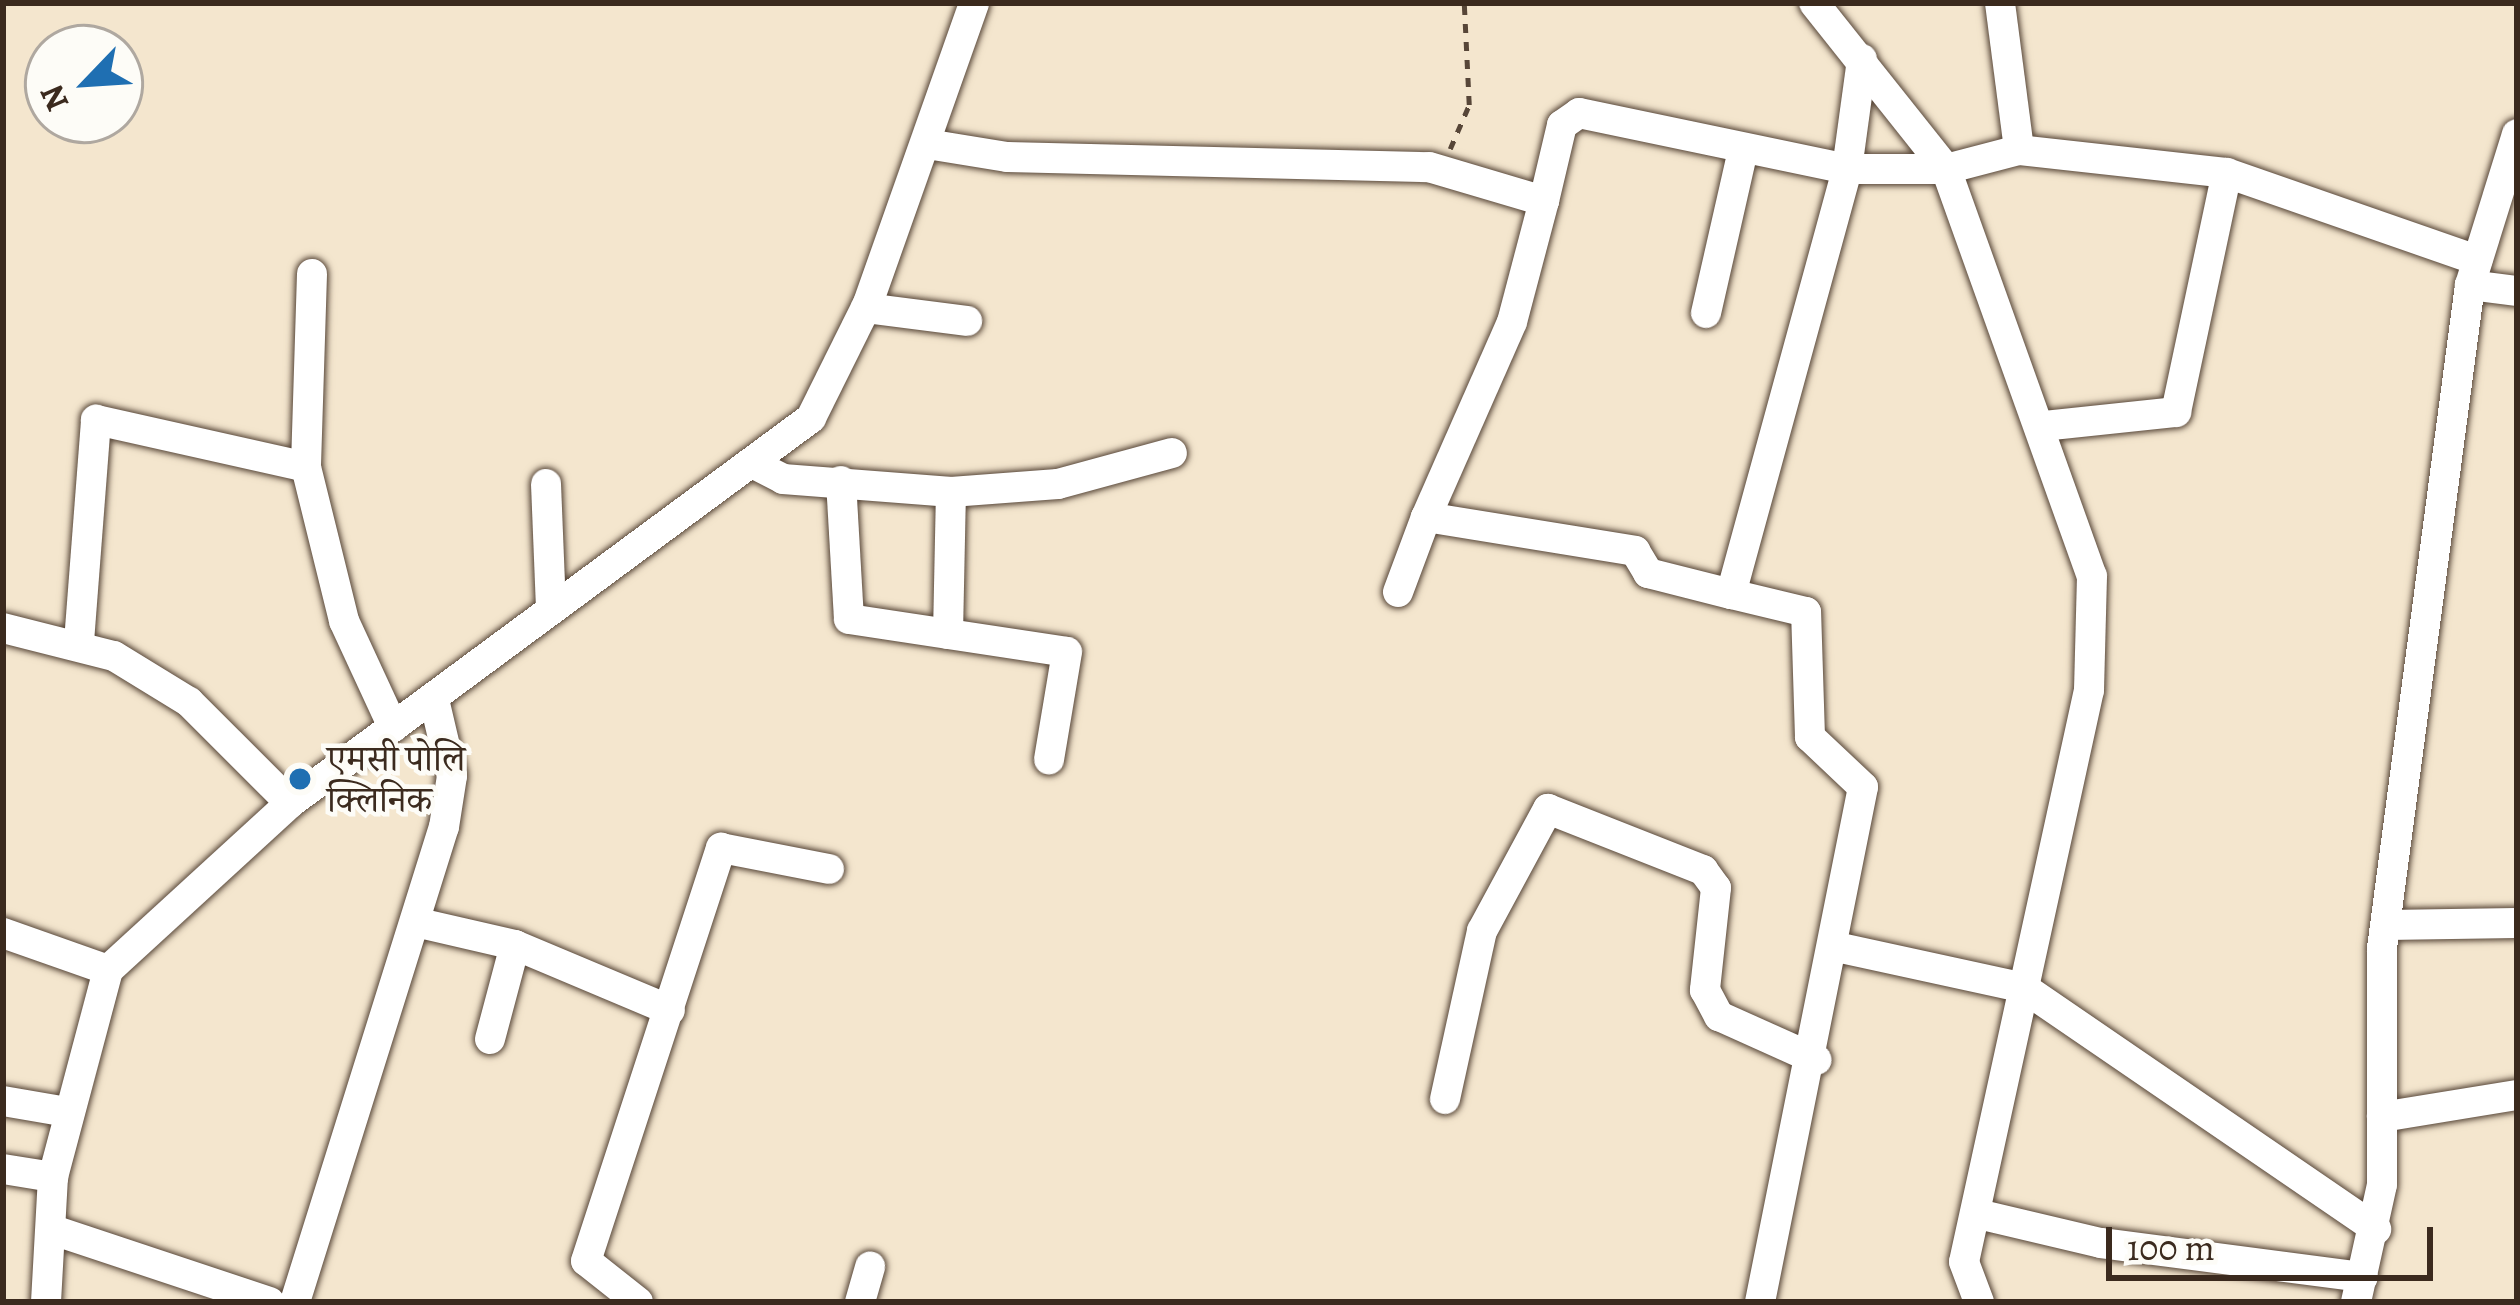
<!DOCTYPE html>
<html>
<head>
<meta charset="utf-8">
<style>
  body { margin:0 }
  #map { position:relative; width:2520px; height:1305px; overflow:hidden; background:#f4e6ce; font-family:Alegreya,"Noto Serif Devanagari",serif }
  div>[style] { position:absolute }
  [style*='--x'] { left:calc(var(--x)*1px); top:calc(var(--y)*1px); width:calc(var(--w)*1px); rotate:calc(var(--a)*1deg) }
  .path>* { height:4.5px; margin-top:-2.25px; transform-origin:0; background:repeating-linear-gradient(90deg,#574638 0 9px,transparent 0 18px) }
  .roads { filter:drop-shadow(0 0 3px #574638) drop-shadow(0 0 3px #574638) }
  .minor>* { height:30px; margin:-15px; padding:0 15px; transform-origin:15px; border-radius:15px; background:#fff }
  .dots>* { width:33px; height:33px; translate:-50% -50%; box-sizing:border-box; border:6px solid #fdfcf7; border-radius:50% }
  span { translate:-50% -50%; white-space:nowrap; text-align:center; line-height:1.15; -webkit-text-stroke:9px #fdfcf7; paint-order:stroke }
  .poi-label { font-size:36px; color:#3b2a1e }
  .left { translate:0 -50%; text-align:left }
  .frame { position:absolute; inset:0; border:6px solid #3b2a1e; pointer-events:none }
  .north { position:absolute; left:24px; top:24px; width:120px; height:120px; box-sizing:border-box; background:#fdfcf7; border:3px solid #afa8a0; border-radius:50%; rotate:245deg; font-size:33px; font-weight:700; line-height:48px; text-align:center; color:#3b2a1e }
  .north::after { content:''; display:block; margin:auto; width:42px; height:54px; background:#1f6fb2; clip-path:polygon(50% 0,100% 100%,50% 72%,0 100%) }
  .scale { position:absolute; left:2106px; top:1227px; width:327px; height:54px; box-sizing:border-box; border:6px solid #3b2a1e; border-top:0; padding-left:15px; font-size:36px; line-height:42px; white-space:nowrap; color:#3b2a1e; -webkit-text-stroke:9px #fdfcf7; paint-order:stroke }
</style>
</head>
<body>
<div id="map">
  <div class="path">
    <i style="--x:1450;--y:149;--w:48;--a:-66.6"></i>
    <i style="--x:1469;--y:105;--w:102;--a:-92.8"></i>
  </div>
  <div class="roads">
    <div class="minor">
      <i style="--x:1814;--y:3;--w:212;--a:51.5"></i>
      <i style="--x:1946;--y:169;--w:432;--a:70.3"></i>
      <i style="--x:2092;--y:576;--w:114;--a:91.5"></i>
      <i style="--x:2089;--y:690;--w:585;--a:102.33"></i>
      <i style="--x:1964;--y:1262;--w:43;--a:69.4"></i>
      <i style="--x:2000;--y:3;--w:148;--a:82.6"></i>
      <i style="--x:927;--y:144;--w:81;--a:9.2"></i>
      <i style="--x:1007;--y:157;--w:422;--a:1.4"></i>
      <i style="--x:1429;--y:167;--w:120;--a:16.5"></i>
      <i style="--x:1544;--y:201;--w:78;--a:-76.7"></i>
      <i style="--x:1562;--y:125;--w:21;--a:-35"></i>
      <i style="--x:1579;--y:113;--w:274;--a:11.8"></i>
      <i style="--x:1847;--y:169;--w:99;--a:0"></i>
      <i style="--x:1946;--y:169;--w:75;--a:-14.6"></i>
      <i style="--x:2019;--y:150;--w:209;--a:6.3"></i>
      <i style="--x:2227;--y:173;--w:265;--a:19.2"></i>
      <i style="--x:312;--y:274;--w:193;--a:91.8"></i>
      <i style="--x:306;--y:467;--w:159;--a:76.1"></i>
      <i style="--x:344;--y:621;--w:117;--a:65.2"></i>
      <i style="--x:2470;--y:285;--w:47;--a:7.3"></i>
      <i style="--x:866;--y:308;--w:102;--a:7.3"></i>
      <i style="--x:1706;--y:313;--w:167;--a:-77.2"></i>
      <i style="--x:2043;--y:426;--w:134;--a:-6"></i>
      <i style="--x:2176;--y:412;--w:244;--a:-78"></i>
      <i style="--x:752;--y:463;--w:35;--a:27"></i>
      <i style="--x:783;--y:479;--w:169;--a:4.4"></i>
      <i style="--x:951;--y:492;--w:107;--a:-4.3"></i>
      <i style="--x:1058;--y:484;--w:118;--a:-15.2"></i>
      <i style="--x:841;--y:481;--w:138;--a:86.7"></i>
      <i style="--x:849;--y:619;--w:220;--a:8.6"></i>
      <i style="--x:1067;--y:652;--w:109;--a:99.5"></i>
      <i style="--x:546;--y:484;--w:125;--a:87.7"></i>
      <i style="--x:1426;--y:517;--w:213;--a:-66.2"></i>
      <i style="--x:1512;--y:322;--w:125;--a:-75.2"></i>
      <i style="--x:1398;--y:592;--w:80;--a:-69.5"></i>
      <i style="--x:1426;--y:517;--w:212;--a:9.2"></i>
      <i style="--x:1635;--y:551;--w:26;--a:59"></i>
      <i style="--x:1648;--y:573;--w:86;--a:14.2"></i>
      <i style="--x:3;--y:628;--w:114;--a:14.2"></i>
      <i style="--x:114;--y:656;--w:88;--a:31.5"></i>
      <i style="--x:189;--y:702;--w:143;--a:45"></i>
      <i style="--x:948;--y:634;--w:142;--a:-88.8"></i>
      <i style="--x:79;--y:642;--w:223;--a:-85.6"></i>
      <i style="--x:96;--y:420;--w:215;--a:12.6"></i>
      <i style="--x:415;--y:922;--w:103;--a:13"></i>
      <i style="--x:515;--y:945;--w:168;--a:22.8"></i>
      <i style="--x:2386;--y:925;--w:131;--a:-0.9"></i>
      <i style="--x:3;--y:933;--w:111;--a:19.4"></i>
      <i style="--x:1832;--y:946;--w:197;--a:12.3"></i>
      <i style="--x:2024;--y:988;--w:427;--a:34.4"></i>
      <i style="--x:490;--y:1039;--w:97;--a:-75.1"></i>
      <i style="--x:1445;--y:1099;--w:172;--a:-77.6"></i>
      <i style="--x:1482;--y:931;--w:139;--a:-61.6"></i>
      <i style="--x:1548;--y:809;--w:167;--a:21.5"></i>
      <i style="--x:1703;--y:870;--w:22;--a:54"></i>
      <i style="--x:1716;--y:888;--w:103;--a:96.2"></i>
      <i style="--x:1705;--y:990;--w:30;--a:62"></i>
      <i style="--x:1719;--y:1016;--w:107;--a:24.2"></i>
      <i style="--x:3;--y:1101;--w:65;--a:9.8"></i>
      <i style="--x:2382;--y:1117;--w:137;--a:-9.3"></i>
      <i style="--x:3;--y:1169;--w:51;--a:9.1"></i>
      <i style="--x:1978;--y:1214;--w:126;--a:13.3"></i>
      <i style="--x:2101;--y:1243;--w:264;--a:7.4"></i>
      <i style="--x:56;--y:1231;--w:225;--a:18.4"></i>
      <i style="--x:46;--y:1302;--w:125;--a:-86.8"></i>
      <i style="--x:53;--y:1177;--w:214;--a:-75.1"></i>
      <i style="--x:108;--y:970;--w:247;--a:-42.5"></i>
      <i style="--x:290;--y:803;--w:648;--a:-36.46"></i>
      <i style="--x:811;--y:418;--w:128;--a:-63.6"></i>
      <i style="--x:868;--y:303;--w:318;--a:-70.5"></i>
      <i style="--x:295;--y:1302;--w:498;--a:-72.6"></i>
      <i style="--x:444;--y:827;--w:52;--a:-81.1"></i>
      <i style="--x:452;--y:776;--w:79;--a:-103.2"></i>
      <i style="--x:638;--y:1302;--w:66;--a:-141.7"></i>
      <i style="--x:586;--y:1261;--w:435;--a:-71.9"></i>
      <i style="--x:721;--y:848;--w:110;--a:11"></i>
      <i style="--x:860;--y:1302;--w:37;--a:-74"></i>
      <i style="--x:1760;--y:1302;--w:525;--a:-78.69"></i>
      <i style="--x:1863;--y:787;--w:73;--a:-136.7"></i>
      <i style="--x:1810;--y:737;--w:125;--a:-91.8"></i>
      <i style="--x:1806;--y:612;--w:77;--a:-166.5"></i>
      <i style="--x:1731;--y:594;--w:441;--a:-74.7"></i>
      <i style="--x:1847;--y:169;--w:111;--a:-82.2"></i>
      <i style="--x:2356;--y:1302;--w:120;--a:-77.5"></i>
      <i style="--x:2382;--y:1185;--w:237;--a:-90"></i>
      <i style="--x:2382;--y:948;--w:669;--a:-82.44"></i>
      <i style="--x:2470;--y:285;--w:158;--a:-72.7"></i>
    </div>
  </div>
  <div class="dots">
    <i style="left:300px;top:779px;background:#1f6fb2"></i>
  </div>
  <div class="poi-label">
    <span class="left" style="left:327px;top:779px">एमसी पोलि<br>क्लिनिक</span>
  </div>
  <div class="frame"></div>
  <div class="north">N</div>
  <div class="scale">100 m</div>
</div>
</body>
</html>
